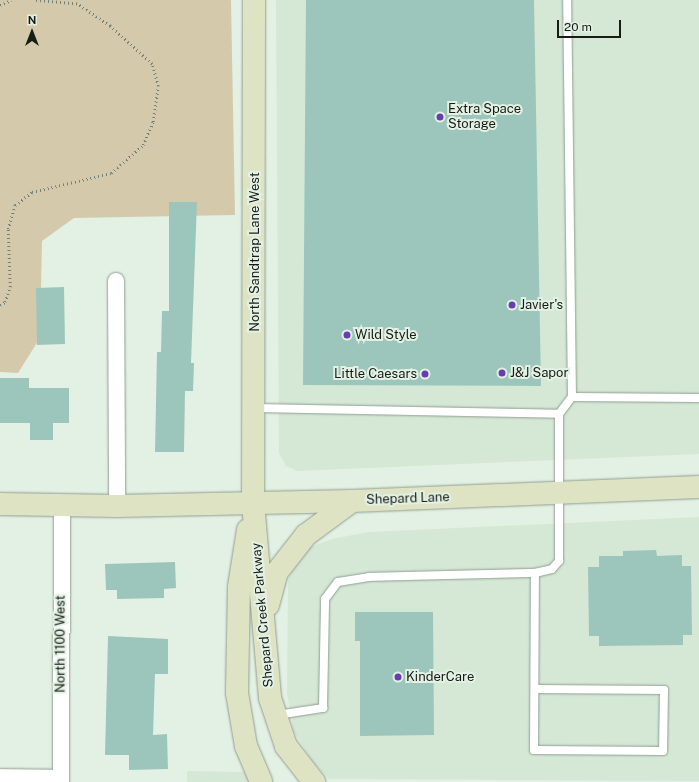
<!DOCTYPE html>
<html>
<head>
<meta charset="utf-8">
<style>
  body { margin:0 }
  #map { position:relative; width:699px; height:782px; overflow:hidden; background:#e3f1e4; font-family:"Public Sans",sans-serif }
  div>[style] { position:absolute }
  [style*='--x'] { left:calc(var(--x)*1px); top:calc(var(--y)*1px); width:calc(var(--w)*1px); rotate:calc(var(--a)*1deg) }
  .built>* { inset:0; background:#d4e8d5 }
  .green>* { inset:0; background:#d5c9ac }
  .building>* { inset:0; background:#9cc6bb }
  .path>* { height:2.5px; margin-top:-1.25px; transform-origin:0; background:repeating-linear-gradient(90deg,#788178 0 1px,transparent 0 4px) }
  .roads { filter:drop-shadow(0 0 1px #919e92) drop-shadow(0 0 1px #919e92) }
  .lane>* { height:8px; margin:-4px; padding:0 4px; transform-origin:4px; border-radius:4px; background:#fff }
  .street>* { height:16px; margin:-8px; padding:0 8px; transform-origin:8px; border-radius:8px; background:#fff }
  .secondary>* { height:22px; margin:-11px; padding:0 11px; transform-origin:11px; border-radius:11px; background:#dee3c3 }
  .dots>* { width:11px; height:11px; translate:-50% -50%; box-sizing:border-box; border:2px solid #e3f1e4; border-radius:50% }
  span { translate:-50% -50%; white-space:nowrap; text-align:center; line-height:1.15; -webkit-text-stroke:4px #e3f1e4; paint-order:stroke }
  .poi-label { font-size:13px; color:#171c17 }
  .left { translate:0 -50%; text-align:left }
  .right { translate:-100% -50%; text-align:right }
  .street-label { font-size:13px; color:#171c17 }
  .north { position:absolute; left:12px; top:12px; width:40px; height:40px; -webkit-text-stroke:3px #e3f1e4; paint-order:stroke; rotate:0deg; font-size:11px; font-weight:700; line-height:16px; text-align:center; color:#171c17 }
  .north::after { content:''; display:block; margin:auto; width:14px; height:18px; background:#171c17; clip-path:polygon(50% 0,100% 100%,50% 72%,0 100%) }
  .scale { position:absolute; left:557px; top:20px; width:64px; height:18px; box-sizing:border-box; border:2px solid #171c17; border-top:0; padding-left:5px; font-size:12px; line-height:14px; white-space:nowrap; color:#171c17; -webkit-text-stroke:3px #e3f1e4; paint-order:stroke }
</style>
</head>
<body>
<div id="map">
  <div class="built">
    <i style="clip-path:polygon(276px 0,699px 0,699px 454px,297px 471px,286px 466px,279px 453px)"></i>
    <i style="clip-path:polygon(699px 517px,699px 781px,329px 779px,312px 761px,294px 732px,287px 694px,288px 582px,291px 567px,308px 548px,332px 539px,369px 532px)"></i>
    <i style="clip-path:polygon(187px 771px,244px 772px,251px 782px,187px 782px)"></i>
  </div>
  <div class="green">
    <i style="clip-path:polygon(0 0,231px 0,235px 215px,74px 218px,42px 241px,40px 338px,18px 373px,0 372px)"></i>
  </div>
  <div class="building">
    <i style="clip-path:polygon(306px 0,534px 0,541px 386px,303px 385px)"></i>
    <i style="clip-path:polygon(169px 202px,197px 202px,191px 363px,194px 363px,193px 391px,185px 391px,184px 452px,155px 452px,157px 352px,161px 352px,162px 311px,169px 311px)"></i>
    <i style="clip-path:polygon(64px 287px,65px 344px,37px 345px,36px 288px)"></i>
    <i style="clip-path:polygon(0 378px,29px 378px,29px 388px,69px 388px,69px 423px,53px 423px,53px 440px,30px 440px,30px 423px,0 423px)"></i>
    <i style="clip-path:polygon(656px 550px,657px 556px,682px 555px,682px 566px,691px 566px,692px 635px,683px 635px,683px 645px,599px 646px,599px 636px,589px 636px,588px 567px,599px 567px,599px 556px,623px 556px,623px 551px)"></i>
    <i style="clip-path:polygon(175px 562px,176px 588px,164px 589px,164px 598px,117px 599px,117px 590px,106px 590px,105px 564px)"></i>
    <i style="clip-path:polygon(355px 612px,433px 612px,434px 735px,360px 736px,360px 641px,355px 641px)"></i>
    <i style="clip-path:polygon(108px 636px,168px 639px,168px 674px,155px 674px,153px 735px,167px 734px,168px 769px,129px 770px,129px 755px,105px 755px)"></i>
  </div>
  <div class="path">
    <i style="--x:0;--y:5;--w:12;--a:-24"></i>
    <i style="--x:0;--y:305;--w:6;--a:-31"></i>
    <i style="--x:5;--y:302;--w:16;--a:-72"></i>
    <i style="--x:10;--y:287;--w:58;--a:-92"></i>
    <i style="--x:8;--y:229;--w:25;--a:-74"></i>
    <i style="--x:15;--y:205;--w:21;--a:-37"></i>
    <i style="--x:32;--y:192;--w:81;--a:-13.5"></i>
    <i style="--x:111;--y:173;--w:43;--a:-41.2"></i>
    <i style="--x:143;--y:145;--w:25;--a:-67"></i>
    <i style="--x:153;--y:122;--w:36;--a:-82"></i>
    <i style="--x:158;--y:86;--w:23;--a:-105"></i>
    <i style="--x:152;--y:64;--w:57;--a:-137.9"></i>
    <i style="--x:110;--y:26;--w:40;--a:-146"></i>
    <i style="--x:77;--y:4;--w:44;--a:-174.8"></i>
  </div>
  <div class="roads">
    <div class="lane">
      <i style="--x:572;--y:397;--w:127;--a:0.5"></i>
      <i style="--x:255;--y:408;--w:304;--a:1.1"></i>
      <i style="--x:535;--y:689;--w:129;--a:0.4"></i>
      <i style="--x:664;--y:690;--w:61;--a:90.9"></i>
      <i style="--x:663;--y:751;--w:129;--a:-179.6"></i>
      <i style="--x:534;--y:750;--w:177;--a:-89.7"></i>
      <i style="--x:535;--y:573;--w:17;--a:-13"></i>
      <i style="--x:552;--y:569;--w:11;--a:-49"></i>
      <i style="--x:559;--y:561;--w:147;--a:-90"></i>
      <i style="--x:559;--y:414;--w:21;--a:-53"></i>
      <i style="--x:572;--y:397;--w:397;--a:-90.7"></i>
      <i style="--x:277;--y:715;--w:47;--a:-8.7"></i>
      <i style="--x:323;--y:708;--w:109;--a:-88.9"></i>
      <i style="--x:325;--y:599;--w:21;--a:-53"></i>
      <i style="--x:338;--y:582;--w:31;--a:-9"></i>
      <i style="--x:369;--y:577;--w:166;--a:-1.4"></i>
    </div>
    <div class="street">
      <i style="--x:116;--y:281;--w:225;--a:89.7"></i>
      <i style="--x:0;--y:777;--w:61;--a:0.9"></i>
      <i style="--x:61;--y:782;--w:277;--a:-89.8"></i>
    </div>
    <div class="secondary">
      <i style="--x:254;--y:0;--w:503;--a:90.11"></i>
      <i style="--x:253;--y:503;--w:196;--a:85"></i>
      <i style="--x:270;--y:698;--w:51;--a:71.6"></i>
      <i style="--x:286;--y:746;--w:46;--a:52.1"></i>
      <i style="--x:0;--y:504;--w:117;--a:1"></i>
      <i style="--x:117;--y:506;--w:235;--a:-1.2"></i>
      <i style="--x:352;--y:501;--w:347;--a:-2.3"></i>
      <i style="--x:248;--y:530;--w:58;--a:99"></i>
      <i style="--x:239;--y:587;--w:106;--a:91.1"></i>
      <i style="--x:237;--y:693;--w:54;--a:80.4"></i>
      <i style="--x:246;--y:746;--w:39;--a:67"></i>
      <i style="--x:268;--y:605;--w:34;--a:-75"></i>
      <i style="--x:277;--y:572;--w:47;--a:-51.9"></i>
      <i style="--x:306;--y:535;--w:57;--a:-36.5"></i>
    </div>
  </div>
  <div class="dots">
    <i style="left:440px;top:117px;background:#6a3bb3"></i>
    <i style="left:512px;top:305px;background:#6a3bb3"></i>
    <i style="left:347px;top:335px;background:#6a3bb3"></i>
    <i style="left:502px;top:373px;background:#6a3bb3"></i>
    <i style="left:425px;top:374px;background:#6a3bb3"></i>
    <i style="left:398px;top:677px;background:#6a3bb3"></i>
  </div>
  <div class="poi-label">
    <span class="left" style="left:448px;top:117px">Extra Space<br>Storage</span>
    <span class="left" style="left:520px;top:305px">Javier's</span>
    <span class="left" style="left:355px;top:335px">Wild Style</span>
    <span class="left" style="left:510px;top:373px">J&amp;J Sapor</span>
    <span class="right" style="left:417px;top:374px">Little Caesars</span>
    <span class="left" style="left:406px;top:677px">KinderCare</span>
  </div>
  <div class="street-label">
    <span style="left:255px;top:252px;rotate:-90deg">North Sandtrap Lane West</span>
    <span style="left:408px;top:499px;rotate:-2deg">Shepard Lane</span>
    <span style="left:263px;top:615px;rotate:-95deg">Shepard Creek Parkway</span>
    <span style="left:61px;top:644px;rotate:-90deg">North 1100 West</span>
  </div>
  <div class="north">N</div>
  <div class="scale">20 m</div>
</div>
</body>
</html>
